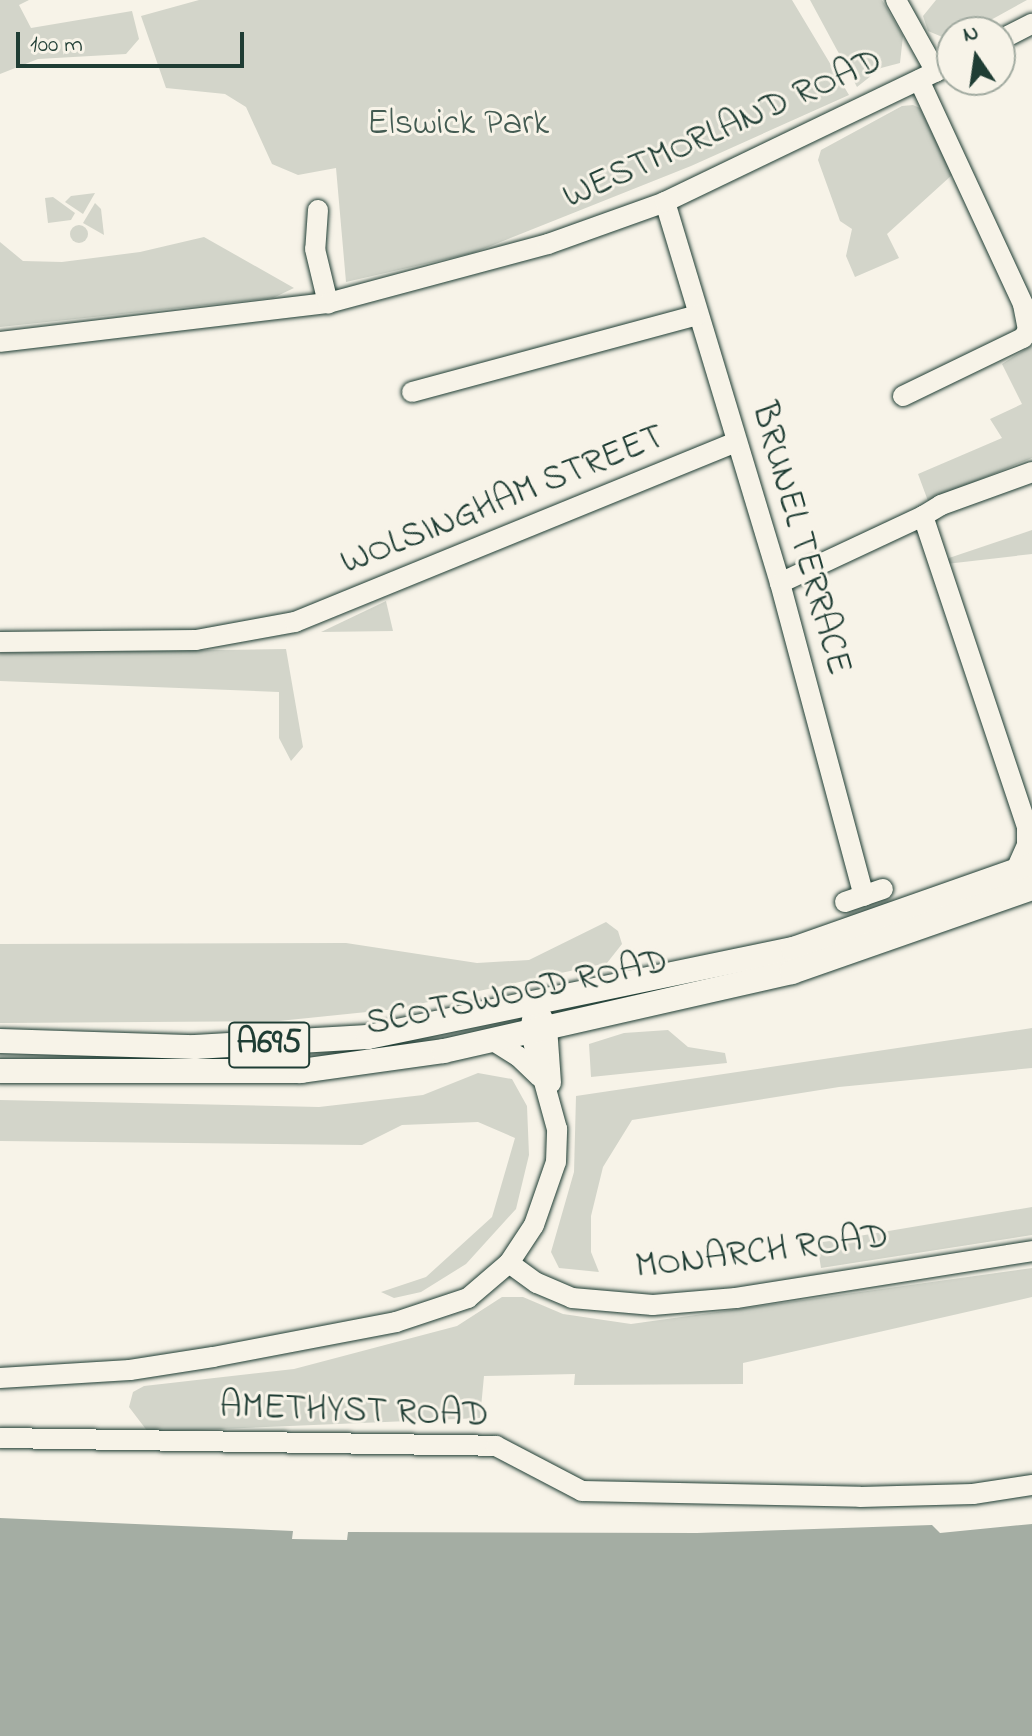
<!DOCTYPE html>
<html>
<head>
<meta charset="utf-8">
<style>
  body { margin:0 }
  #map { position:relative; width:1032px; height:1736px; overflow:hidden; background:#f7f3e8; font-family:"Indie Flower",sans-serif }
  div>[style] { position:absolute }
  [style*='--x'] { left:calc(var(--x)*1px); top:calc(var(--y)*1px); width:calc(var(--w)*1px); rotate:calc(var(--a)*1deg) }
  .green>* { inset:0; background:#d3d5ca }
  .round { border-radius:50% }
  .water>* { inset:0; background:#a4ada3 }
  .roads { filter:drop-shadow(0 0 2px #1f3d34) drop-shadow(0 0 2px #1f3d34) }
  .minor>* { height:20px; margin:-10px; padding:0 10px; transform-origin:10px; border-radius:10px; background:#f7f3e8 }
  .major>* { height:24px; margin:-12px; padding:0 12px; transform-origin:12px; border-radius:12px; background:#f7f3e8 }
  span { translate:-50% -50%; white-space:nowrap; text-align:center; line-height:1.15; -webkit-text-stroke:6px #f7f3e8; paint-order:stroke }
  .shield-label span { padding:2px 6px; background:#f7f3e8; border:2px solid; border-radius:6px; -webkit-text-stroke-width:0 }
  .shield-label { font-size:34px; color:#1f3d34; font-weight:700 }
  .park-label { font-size:36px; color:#435b52 }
  .street-label { font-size:36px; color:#1f3d34 }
  .north { position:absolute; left:936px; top:16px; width:80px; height:80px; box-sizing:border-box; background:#f7f3e8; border:2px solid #a1aaa0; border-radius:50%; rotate:347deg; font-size:22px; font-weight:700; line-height:32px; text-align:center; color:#1f3d34 }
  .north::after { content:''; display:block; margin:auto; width:28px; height:36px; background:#1f3d34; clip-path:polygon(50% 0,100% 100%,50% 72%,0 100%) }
  .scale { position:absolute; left:16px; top:32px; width:228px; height:36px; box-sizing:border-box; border:4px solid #1f3d34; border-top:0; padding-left:10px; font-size:24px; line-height:28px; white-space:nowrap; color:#1f3d34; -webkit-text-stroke:6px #f7f3e8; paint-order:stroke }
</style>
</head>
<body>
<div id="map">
  <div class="green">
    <i style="clip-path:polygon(0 0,29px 0,19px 5px,31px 28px,132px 11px,139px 39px,126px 54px,38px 59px,0 74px)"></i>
    <i style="clip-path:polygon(199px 0,792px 0,849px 95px,691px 166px,473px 253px,346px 282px,336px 168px,298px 175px,272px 164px,246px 107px,225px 94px,166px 88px,141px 16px)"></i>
    <i style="clip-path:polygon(810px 0,882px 0,903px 36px,900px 63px,881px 68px,857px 87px)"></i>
    <i style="clip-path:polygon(936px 0,1027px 0,969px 32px,952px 32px,952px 41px,928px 31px,923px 16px)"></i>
    <i style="clip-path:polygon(913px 105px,920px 108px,952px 175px,887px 234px,899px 258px,855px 277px,846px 256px,852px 229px,840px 221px,818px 160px,821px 150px,902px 106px)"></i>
    <i style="clip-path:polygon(95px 193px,83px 214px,65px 202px,71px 196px)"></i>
    <i style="clip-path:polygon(53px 197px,75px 213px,71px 220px,48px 223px,45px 198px)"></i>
    <i style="clip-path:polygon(95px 203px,101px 209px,104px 235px,83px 223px)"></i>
    <i class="round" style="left:70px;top:225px;width:18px;height:18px"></i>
    <i style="clip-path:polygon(204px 237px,294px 288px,273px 298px,0 327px,0 242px,23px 261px,62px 262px,140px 252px)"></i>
    <i style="clip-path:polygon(1032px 345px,1032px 458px,928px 501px,918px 474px,1002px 438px,990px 419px,1022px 404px,1002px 364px)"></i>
    <i style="clip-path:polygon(1032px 530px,1032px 554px,946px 564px,949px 558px)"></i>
    <i style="clip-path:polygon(386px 601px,393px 631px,321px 632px)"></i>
    <i style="clip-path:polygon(286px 649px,303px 747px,291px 761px,279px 738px,279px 692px,0 681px,0 653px)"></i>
    <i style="clip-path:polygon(606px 922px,618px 931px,622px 944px,607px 963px,396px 1009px,279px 1021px,0 1023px,0 944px,346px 943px,477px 963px,529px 960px)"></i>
    <i style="clip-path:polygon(1032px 1028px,1032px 1068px,839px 1087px,632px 1120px,603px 1167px,591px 1216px,591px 1252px,599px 1272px,559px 1268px,551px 1252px,574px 1172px,576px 1096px)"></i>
    <i style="clip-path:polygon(668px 1030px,688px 1047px,725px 1053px,727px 1063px,591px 1077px,589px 1044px,624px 1033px)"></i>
    <i style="clip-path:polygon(478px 1073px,512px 1079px,527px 1106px,529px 1155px,516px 1209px,466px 1264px,421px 1292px,394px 1298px,381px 1292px,426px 1277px,492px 1217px,515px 1138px,478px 1122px,402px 1125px,362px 1145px,0 1141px,0 1100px,319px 1107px,423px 1095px)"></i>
    <i style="clip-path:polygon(1032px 1207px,1032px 1235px,821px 1268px,817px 1243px)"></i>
    <i style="clip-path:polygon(1032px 1268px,1032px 1297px,743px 1363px,743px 1384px,574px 1385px,575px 1374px,484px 1376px,480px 1418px,148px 1432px,129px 1407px,133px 1392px,144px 1386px,294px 1369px,457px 1326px,502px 1297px,523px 1297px,563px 1314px,631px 1324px)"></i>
  </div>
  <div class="water">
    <i style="clip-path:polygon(0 1518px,293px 1531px,292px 1539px,347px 1540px,348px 1532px,697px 1533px,932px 1525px,940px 1533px,1032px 1524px,1032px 1736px,0 1736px)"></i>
  </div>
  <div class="roads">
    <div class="minor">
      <i style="--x:896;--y:0;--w:82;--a:60.9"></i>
      <i style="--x:1000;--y:40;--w:36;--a:-27"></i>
      <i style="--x:665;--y:202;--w:398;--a:73.2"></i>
      <i style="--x:780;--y:583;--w:324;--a:75"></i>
      <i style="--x:318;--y:210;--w:39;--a:94"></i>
      <i style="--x:315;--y:249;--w:56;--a:76.5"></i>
      <i style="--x:0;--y:342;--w:330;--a:-6.8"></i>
      <i style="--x:328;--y:303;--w:228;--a:-15"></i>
      <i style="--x:548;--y:244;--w:124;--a:-19.7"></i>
      <i style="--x:665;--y:202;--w:318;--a:-25.7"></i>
      <i style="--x:412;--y:392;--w:296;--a:-15.1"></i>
      <i style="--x:903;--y:396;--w:133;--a:-25.8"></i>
      <i style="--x:1023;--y:338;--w:9;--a:-58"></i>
      <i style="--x:1028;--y:330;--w:26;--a:-101"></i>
      <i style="--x:1023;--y:304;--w:247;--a:-114.9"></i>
      <i style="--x:923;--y:516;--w:21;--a:-31"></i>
      <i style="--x:941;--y:505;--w:97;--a:-19.9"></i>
      <i style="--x:780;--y:583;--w:158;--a:-25.1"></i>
      <i style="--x:923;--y:516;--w:328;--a:71.5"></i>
      <i style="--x:1027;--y:827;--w:18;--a:90"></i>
      <i style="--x:1027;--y:845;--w:30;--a:114"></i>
      <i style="--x:0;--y:642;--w:196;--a:-0.6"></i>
      <i style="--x:196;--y:640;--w:101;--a:-10.3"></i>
      <i style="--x:295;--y:622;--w:477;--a:-22.2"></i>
      <i style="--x:845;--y:902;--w:40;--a:-18.9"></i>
      <i style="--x:540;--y:1013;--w:16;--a:63"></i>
      <i style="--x:547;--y:1027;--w:56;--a:85.9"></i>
      <i style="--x:492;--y:1040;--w:31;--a:32"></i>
      <i style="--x:518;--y:1056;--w:30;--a:44"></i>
      <i style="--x:509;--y:1263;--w:34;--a:36"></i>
      <i style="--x:537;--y:1283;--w:38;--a:23"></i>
      <i style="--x:572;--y:1298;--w:81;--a:4.9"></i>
      <i style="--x:653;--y:1305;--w:83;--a:-4.8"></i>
      <i style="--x:736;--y:1298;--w:300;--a:-9"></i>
      <i style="--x:0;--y:1378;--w:130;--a:-3.5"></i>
      <i style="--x:130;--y:1370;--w:84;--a:-8.9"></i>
      <i style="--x:213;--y:1357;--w:186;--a:-10.8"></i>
      <i style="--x:396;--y:1322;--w:76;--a:-18.4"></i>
      <i style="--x:468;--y:1298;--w:54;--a:-40.5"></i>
      <i style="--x:509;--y:1263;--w:45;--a:-56.7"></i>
      <i style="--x:534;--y:1225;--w:67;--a:-70.8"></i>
      <i style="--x:556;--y:1162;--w:33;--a:-88"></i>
      <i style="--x:557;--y:1129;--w:102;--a:-105.4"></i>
      <i style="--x:530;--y:1031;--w:28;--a:-80"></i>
      <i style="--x:0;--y:1438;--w:496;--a:0.9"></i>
      <i style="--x:496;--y:1446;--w:97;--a:27.6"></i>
      <i style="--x:582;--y:1491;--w:278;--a:1.2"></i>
      <i style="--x:860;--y:1497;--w:113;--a:-1.5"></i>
      <i style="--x:973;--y:1494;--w:60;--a:-8.7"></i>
    </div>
    <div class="major">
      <i style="--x:0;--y:1041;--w:195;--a:1.8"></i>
      <i style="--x:195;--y:1047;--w:173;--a:-3.3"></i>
      <i style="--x:368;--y:1037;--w:434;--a:-11.7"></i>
      <i style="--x:793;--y:949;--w:253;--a:-19.4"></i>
      <i style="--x:0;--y:1071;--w:301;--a:0"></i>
      <i style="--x:301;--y:1071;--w:144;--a:-8"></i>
      <i style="--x:444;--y:1051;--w:357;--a:-12.8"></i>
      <i style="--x:792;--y:972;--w:254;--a:-19.3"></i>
    </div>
  </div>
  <div class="shield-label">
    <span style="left:269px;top:1045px">A695</span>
  </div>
  <div class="park-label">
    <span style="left:458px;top:125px">Elswick Park</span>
  </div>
  <div class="street-label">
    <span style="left:723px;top:130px;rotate:-24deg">WESTMORLAND ROAD</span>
    <span style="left:503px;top:501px;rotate:-22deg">WOLSINGHAM STREET</span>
    <span style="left:800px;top:539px;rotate:74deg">BRUNEL TERRACE</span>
    <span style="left:517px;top:994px;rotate:-12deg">SCOTSWOOD ROAD</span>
    <span style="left:762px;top:1253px;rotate:-7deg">MONARCH ROAD</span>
    <span style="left:354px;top:1412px;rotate:2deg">AMETHYST ROAD</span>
  </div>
  <div class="north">N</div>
  <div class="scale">100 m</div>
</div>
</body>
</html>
